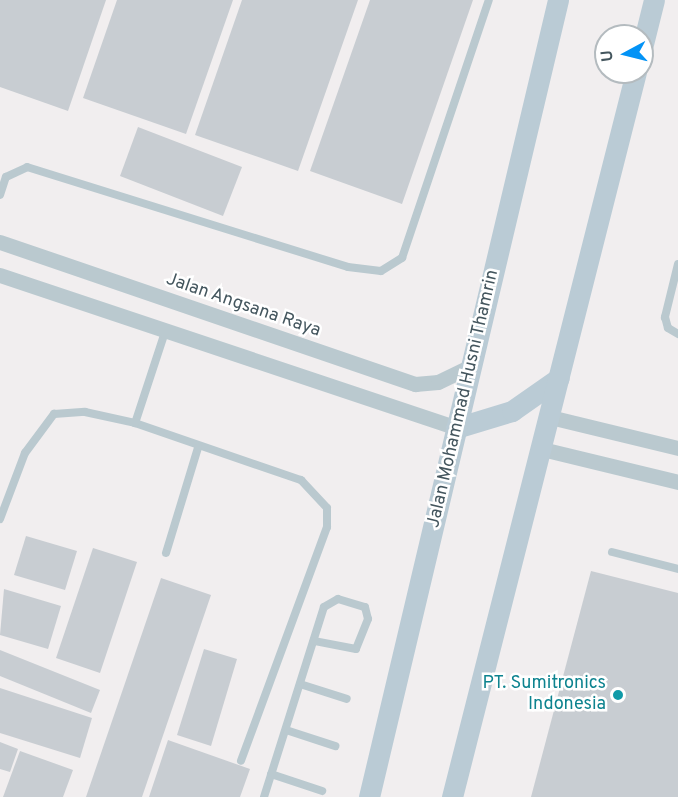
<!DOCTYPE html>
<html>
<head>
<meta charset="utf-8">
<style>
  body { margin:0 }
  #map { position:relative; width:678px; height:797px; overflow:hidden; background:#f1eeef; font-family:Overpass,sans-serif }
  div>[style] { position:absolute }
  [style*='--x'] { left:calc(var(--x)*1px); top:calc(var(--y)*1px); width:calc(var(--w)*1px); rotate:calc(var(--a)*1deg) }
  .building>* { inset:0; background:#c8cdd2 }
  .lane>* { height:8px; margin:-4px; padding:0 4px; transform-origin:4px; border-radius:4px; background:#bac9cf }
  .street>* { height:15px; margin:-7.5px; padding:0 7.5px; transform-origin:7.5px; border-radius:7.5px; background:#bac9cf }
  .secondary>* { height:21px; margin:-10.5px; padding:0 10.5px; transform-origin:10.5px; border-radius:10.5px; background:#bacbd5 }
  .dots>* { width:16px; height:16px; translate:-50% -50%; box-sizing:border-box; border:3px solid #fff; border-radius:50% }
  span { translate:-50% -50%; white-space:nowrap; text-align:center; line-height:1.15; -webkit-text-stroke:5px #fff; paint-order:stroke }
  .street-label { font-size:18px; color:#44565e }
  .culture-label { font-size:18px; color:#0d838f }
  .right { translate:-100% -50%; text-align:right }
  .north { position:absolute; left:594px; top:24px; width:60px; height:60px; box-sizing:border-box; background:#fff; border:2px solid #b4bbbf; border-radius:50%; rotate:263deg; font-size:16px; font-weight:700; line-height:24px; text-align:center; color:#44565e }
  .north::after { content:''; display:block; margin:auto; width:21px; height:27px; background:#0393f6; clip-path:polygon(50% 0,100% 100%,50% 72%,0 100%) }
</style>
</head>
<body>
<div id="map">
  <div class="building">
    <i style="clip-path:polygon(0 0,106px 0,68px 111px,0 87px)"></i>
    <i style="clip-path:polygon(117px 0,233px 0,186px 134px,83px 98px)"></i>
    <i style="clip-path:polygon(242px 0,358px 0,298px 171px,195px 135px)"></i>
    <i style="clip-path:polygon(370px 0,473px 0,402px 204px,310px 171px)"></i>
    <i style="clip-path:polygon(138px 127px,242px 167px,223px 216px,120px 176px)"></i>
    <i style="clip-path:polygon(26px 536px,77px 551px,65px 590px,14px 575px)"></i>
    <i style="clip-path:polygon(93px 548px,137px 562px,100px 673px,56px 658px)"></i>
    <i style="clip-path:polygon(591px 571px,678px 593px,678px 797px,531px 797px)"></i>
    <i style="clip-path:polygon(161px 578px,211px 595px,142px 797px,86px 797px)"></i>
    <i style="clip-path:polygon(4px 589px,61px 606px,48px 649px,0 635px)"></i>
    <i style="clip-path:polygon(204px 649px,237px 659px,211px 746px,177px 735px)"></i>
    <i style="clip-path:polygon(0 650px,100px 690px,91px 713px,0 676px)"></i>
    <i style="clip-path:polygon(0 688px,92px 718px,80px 758px,0 733px)"></i>
    <i style="clip-path:polygon(168px 740px,250px 769px,240px 797px,149px 797px)"></i>
    <i style="clip-path:polygon(0 742px,18px 749px,10px 772px,0 769px)"></i>
    <i style="clip-path:polygon(20px 751px,73px 770px,63px 797px,3px 797px)"></i>
  </div>
  <div class="lane">
    <i style="--x:0;--y:195;--w:19;--a:-72"></i>
    <i style="--x:6;--y:177;--w:23;--a:-25"></i>
    <i style="--x:27;--y:167;--w:336;--a:17.3"></i>
    <i style="--x:348;--y:267;--w:33;--a:7"></i>
    <i style="--x:381;--y:271;--w:25;--a:-32"></i>
    <i style="--x:402;--y:258;--w:272;--a:-71.4"></i>
    <i style="--x:678;--y:264;--w:55;--a:103.8"></i>
    <i style="--x:665;--y:317;--w:11;--a:75"></i>
    <i style="--x:668;--y:328;--w:12;--a:31"></i>
    <i style="--x:165;--y:332;--w:96;--a:108.2"></i>
    <i style="--x:135;--y:423;--w:176;--a:19"></i>
    <i style="--x:301;--y:480;--w:38;--a:47"></i>
    <i style="--x:327;--y:508;--w:19;--a:90"></i>
    <i style="--x:327;--y:527;--w:249;--a:110.2"></i>
    <i style="--x:0;--y:519;--w:71;--a:-69.3"></i>
    <i style="--x:25;--y:453;--w:49;--a:-53.4"></i>
    <i style="--x:54;--y:414;--w:31;--a:-4"></i>
    <i style="--x:85;--y:412;--w:51;--a:12.4"></i>
    <i style="--x:612;--y:552;--w:68;--a:14.4"></i>
    <i style="--x:166;--y:553;--w:110;--a:-73.1"></i>
    <i style="--x:300;--y:684;--w:49;--a:17.7"></i>
    <i style="--x:286;--y:730;--w:52;--a:18.1"></i>
    <i style="--x:271;--y:774;--w:54;--a:18.4"></i>
    <i style="--x:264;--y:797;--w:199;--a:-72.5"></i>
    <i style="--x:324;--y:607;--w:16;--a:-30"></i>
    <i style="--x:338;--y:599;--w:28;--a:17"></i>
    <i style="--x:365;--y:607;--w:12;--a:76"></i>
    <i style="--x:368;--y:619;--w:32;--a:112"></i>
    <i style="--x:356;--y:649;--w:43;--a:-169.2"></i>
  </div>
  <div class="street">
    <i style="--x:0;--y:242;--w:439;--a:18.9"></i>
    <i style="--x:415;--y:384;--w:23;--a:-5"></i>
    <i style="--x:438;--y:382;--w:39;--a:-26"></i>
    <i style="--x:0;--y:275;--w:481;--a:18.5"></i>
    <i style="--x:550;--y:417;--w:132;--a:13.6"></i>
    <i style="--x:542;--y:449;--w:140;--a:13.6"></i>
  </div>
  <div class="secondary">
    <i style="--x:642;--y:48;--w:49;--a:-76"></i>
    <i style="--x:456;--y:428;--w:59;--a:-16.9"></i>
    <i style="--x:512;--y:411;--w:57;--a:-35.1"></i>
    <i style="--x:369;--y:797;--w:819;--a:-76.66"></i>
    <i style="--x:452;--y:797;--w:748;--a:-75.76"></i>
  </div>
  <div class="dots">
    <i style="left:618px;top:695px;background:#0f9aa8"></i>
  </div>
  <div class="street-label">
    <span style="left:243px;top:306px;rotate:19deg">Jalan Angsana Raya</span>
    <span style="left:464px;top:399px;rotate:-77deg">Jalan Mohammad Husni Thamrin</span>
  </div>
  <div class="culture-label">
    <span class="right" style="left:606px;top:695px">PT. Sumitronics<br>Indonesia</span>
  </div>
  <div class="north">U</div>
</div>
</body>
</html>
